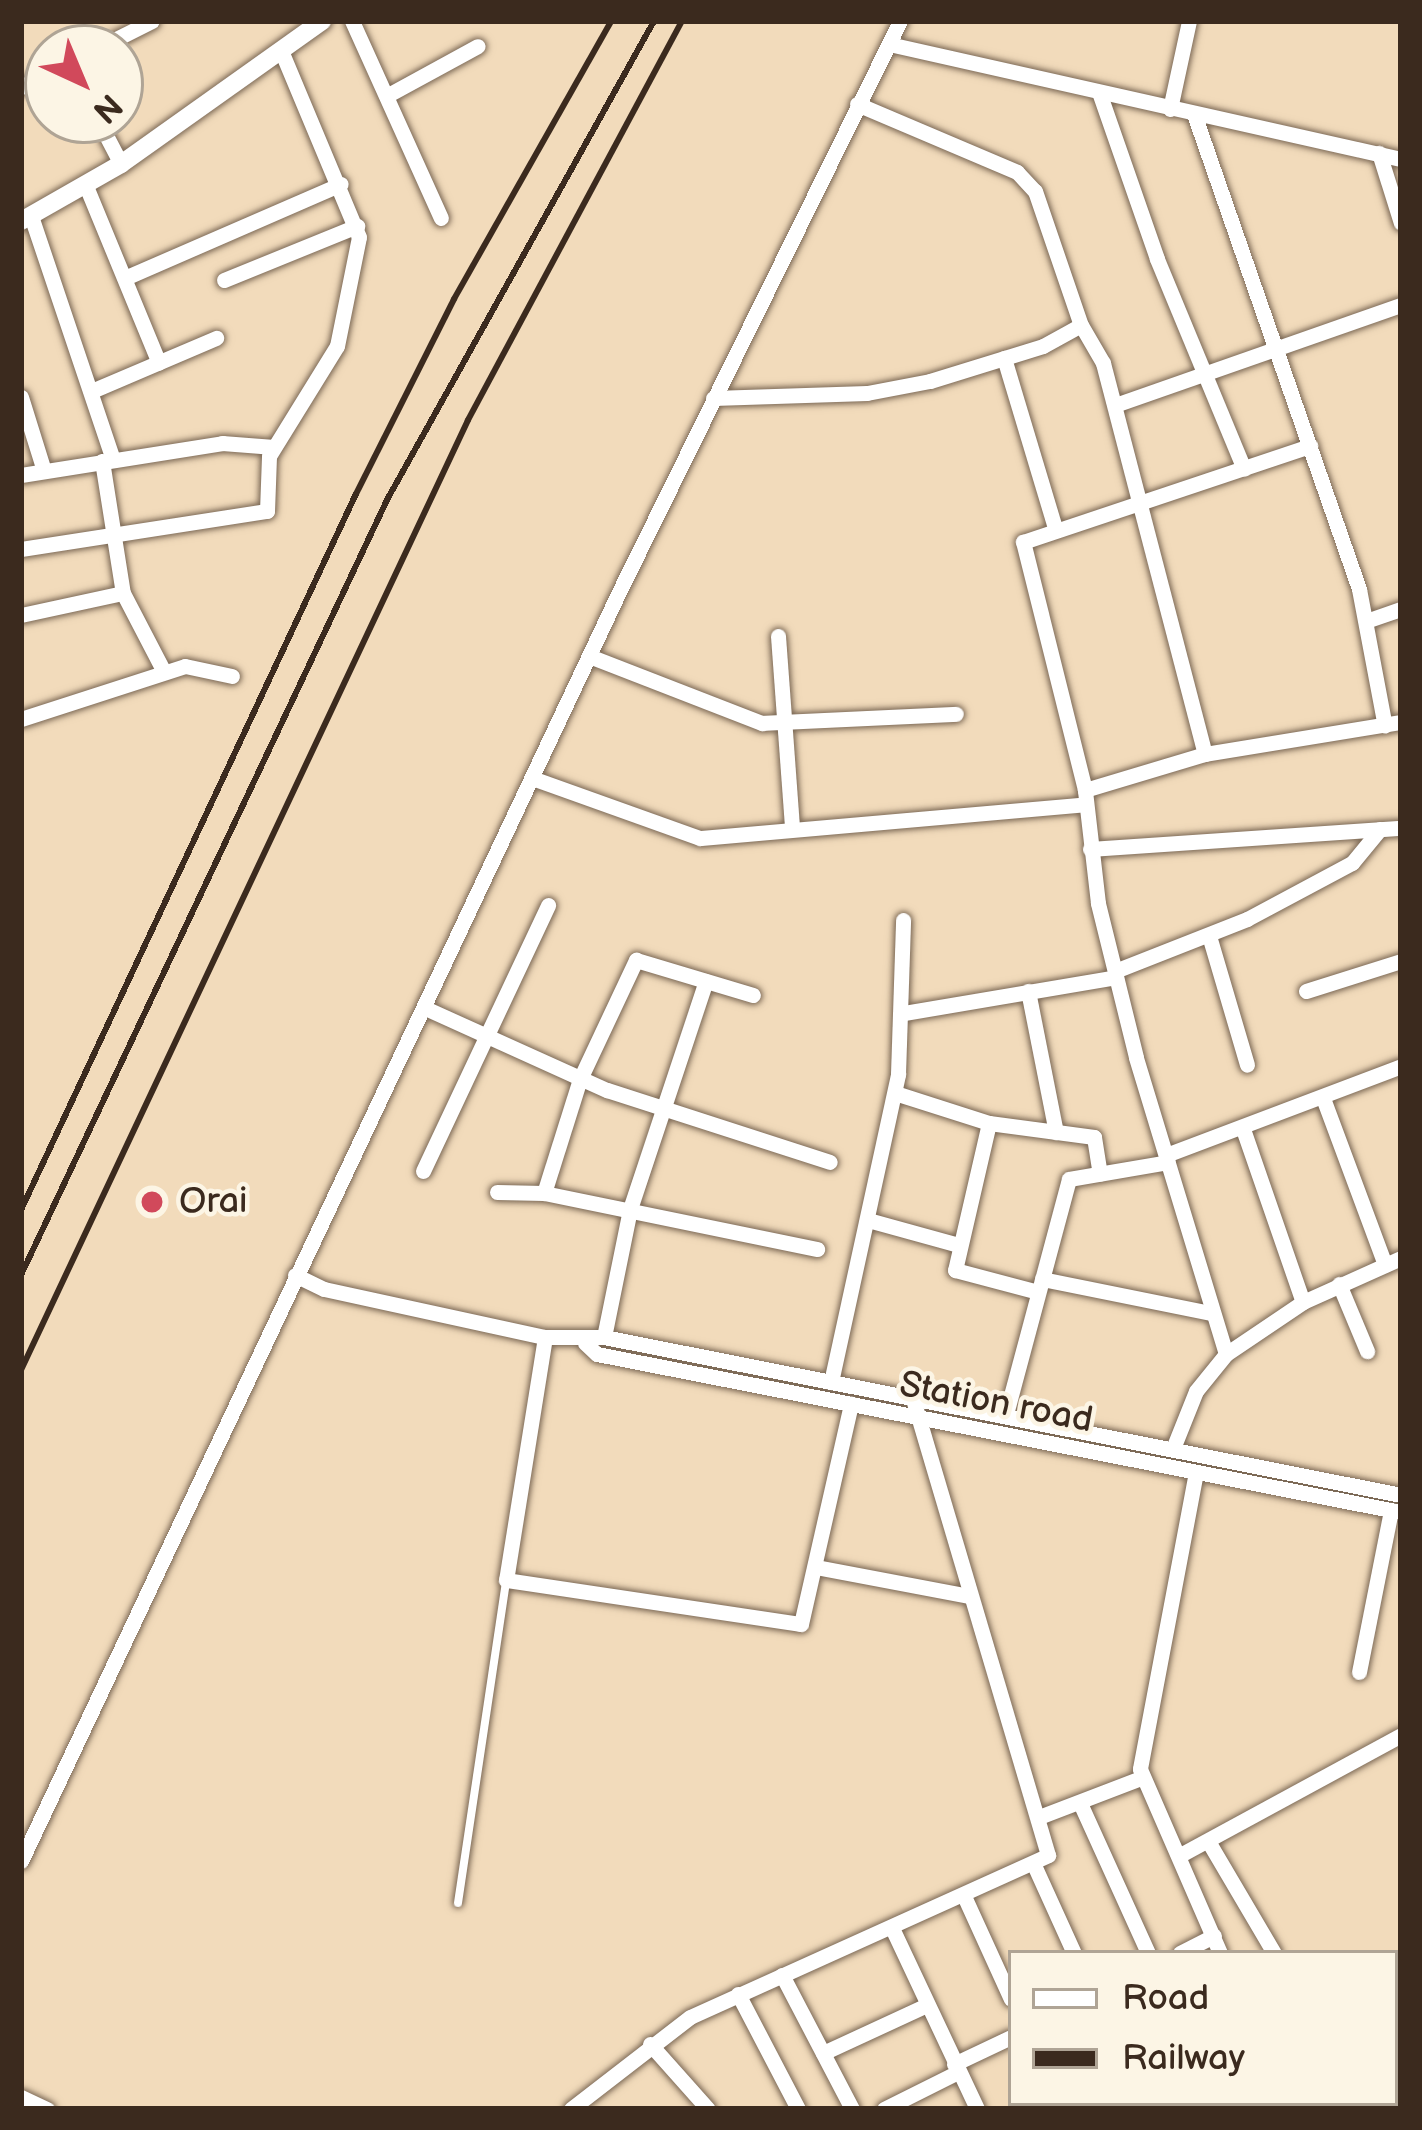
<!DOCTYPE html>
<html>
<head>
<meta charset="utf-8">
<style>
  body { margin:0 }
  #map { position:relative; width:1422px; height:2130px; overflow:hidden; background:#f2dbbb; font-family:"Balsamiq Sans",sans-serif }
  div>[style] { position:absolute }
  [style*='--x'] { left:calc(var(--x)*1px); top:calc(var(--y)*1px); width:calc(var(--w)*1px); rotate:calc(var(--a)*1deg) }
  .roads { filter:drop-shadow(0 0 3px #7b6855) drop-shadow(0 0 3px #7b6855) }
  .service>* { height:8px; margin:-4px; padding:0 4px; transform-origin:4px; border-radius:4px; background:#fff }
  .minor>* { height:15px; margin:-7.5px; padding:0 7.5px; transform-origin:7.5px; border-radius:7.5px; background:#fff }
  .tertiary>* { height:18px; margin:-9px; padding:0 9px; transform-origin:9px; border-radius:9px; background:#fff }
  .rail>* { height:6px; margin:-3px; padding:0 3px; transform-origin:3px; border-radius:3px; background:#3b2a1e }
  .dots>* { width:33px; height:33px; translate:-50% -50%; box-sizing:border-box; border:6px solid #fcf5e5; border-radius:50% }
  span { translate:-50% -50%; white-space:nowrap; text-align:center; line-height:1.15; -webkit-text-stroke:9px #fcf5e5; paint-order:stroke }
  .poi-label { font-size:36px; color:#3b2a1e }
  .left { translate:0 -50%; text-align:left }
  .street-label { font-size:36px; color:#3b2a1e }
  .frame { position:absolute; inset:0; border:24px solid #3b2a1e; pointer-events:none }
  .legend { position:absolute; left:1008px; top:1950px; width:390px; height:156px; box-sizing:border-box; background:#fcf5e5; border:3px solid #afa495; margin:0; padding:15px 21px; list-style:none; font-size:36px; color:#3b2a1e }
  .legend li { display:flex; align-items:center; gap:24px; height:60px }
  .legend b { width:60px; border:3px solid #afa495 }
  .north { position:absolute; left:24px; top:24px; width:120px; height:120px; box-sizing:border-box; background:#fcf5e5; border:3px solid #afa495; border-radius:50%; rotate:136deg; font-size:33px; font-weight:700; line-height:48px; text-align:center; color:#3b2a1e }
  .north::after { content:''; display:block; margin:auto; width:42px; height:54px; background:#d1495b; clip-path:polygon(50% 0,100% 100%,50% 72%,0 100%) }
</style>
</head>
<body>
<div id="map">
  <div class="roads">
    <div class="service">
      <i style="--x:458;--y:1903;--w:326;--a:-81.5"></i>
    </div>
    <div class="minor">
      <i style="--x:352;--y:21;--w:216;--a:65.7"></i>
      <i style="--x:889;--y:44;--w:525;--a:12.66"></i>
      <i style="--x:98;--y:48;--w:60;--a:-26.6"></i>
      <i style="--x:21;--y:87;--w:30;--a:-27"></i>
      <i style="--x:388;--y:95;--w:102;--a:-28.6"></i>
      <i style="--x:1100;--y:95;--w:174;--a:70.8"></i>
      <i style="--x:1157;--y:259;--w:227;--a:67.5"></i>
      <i style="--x:857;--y:104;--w:174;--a:23"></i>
      <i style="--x:1017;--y:172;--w:26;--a:47"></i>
      <i style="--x:1035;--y:191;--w:142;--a:71.1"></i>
      <i style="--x:1081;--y:325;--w:44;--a:59.9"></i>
      <i style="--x:1103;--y:363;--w:404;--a:75.4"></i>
      <i style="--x:1170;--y:109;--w:90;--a:-77.8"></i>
      <i style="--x:1194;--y:114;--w:503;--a:70.84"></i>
      <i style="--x:1359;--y:589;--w:139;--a:79.3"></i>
      <i style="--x:98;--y:120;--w:50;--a:62.4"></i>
      <i style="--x:1379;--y:153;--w:73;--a:72.6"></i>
      <i style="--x:86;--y:186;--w:191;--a:67.6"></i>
      <i style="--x:31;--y:216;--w:256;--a:71.4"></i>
      <i style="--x:127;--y:277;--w:233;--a:-23.5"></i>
      <i style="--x:224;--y:280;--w:144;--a:-22.1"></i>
      <i style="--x:1004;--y:358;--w:177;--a:73.3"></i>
      <i style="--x:94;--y:390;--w:133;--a:-23.1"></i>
      <i style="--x:21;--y:397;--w:77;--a:72.7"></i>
      <i style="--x:713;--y:398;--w:154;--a:-1.9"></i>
      <i style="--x:867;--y:393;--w:64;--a:-10.8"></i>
      <i style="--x:930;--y:381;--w:118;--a:-17.2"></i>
      <i style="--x:1043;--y:346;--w:43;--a:-28.9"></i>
      <i style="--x:1115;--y:405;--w:303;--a:-19.3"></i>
      <i style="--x:102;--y:461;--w:134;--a:81"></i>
      <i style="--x:123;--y:593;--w:87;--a:62.5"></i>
      <i style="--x:21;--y:475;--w:204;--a:-9"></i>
      <i style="--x:222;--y:443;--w:52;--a:4.4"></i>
      <i style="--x:21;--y:549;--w:249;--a:-8.8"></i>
      <i style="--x:267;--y:511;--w:55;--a:-87.9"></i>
      <i style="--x:269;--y:456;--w:129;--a:-58.3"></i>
      <i style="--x:337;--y:346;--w:111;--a:-78.6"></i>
      <i style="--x:359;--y:237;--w:199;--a:-112.7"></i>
      <i style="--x:21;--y:615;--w:104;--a:-12.2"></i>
      <i style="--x:1366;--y:621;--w:37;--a:-19"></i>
      <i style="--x:778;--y:636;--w:190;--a:85.8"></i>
      <i style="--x:589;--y:656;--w:186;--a:21.2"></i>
      <i style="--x:762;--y:723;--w:194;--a:-2.7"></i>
      <i style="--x:21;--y:719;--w:172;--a:-17.9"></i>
      <i style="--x:185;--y:666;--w:48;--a:12"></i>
      <i style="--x:532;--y:778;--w:178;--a:19.7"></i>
      <i style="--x:700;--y:838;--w:387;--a:-5"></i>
      <i style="--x:1085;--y:790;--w:125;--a:-16.7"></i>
      <i style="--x:1205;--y:754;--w:199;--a:-9.3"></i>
      <i style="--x:1090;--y:849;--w:312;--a:-3.9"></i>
      <i style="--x:1210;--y:939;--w:131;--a:73.6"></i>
      <i style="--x:1115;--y:971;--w:142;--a:-21.5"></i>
      <i style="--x:1247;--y:919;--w:119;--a:-28.1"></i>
      <i style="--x:1352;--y:863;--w:44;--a:-50.5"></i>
      <i style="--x:1028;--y:991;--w:144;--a:78.8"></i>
      <i style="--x:1306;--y:991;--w:100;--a:-17.5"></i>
      <i style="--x:425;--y:1008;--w:200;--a:24.3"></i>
      <i style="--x:607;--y:1090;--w:234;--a:17.9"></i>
      <i style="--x:904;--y:1013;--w:215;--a:-9.6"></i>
      <i style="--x:895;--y:1093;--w:99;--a:17.7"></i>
      <i style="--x:989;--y:1123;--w:106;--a:7.6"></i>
      <i style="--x:1094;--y:1137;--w:37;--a:81"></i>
      <i style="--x:1323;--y:1098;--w:178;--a:69.6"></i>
      <i style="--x:989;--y:1123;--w:151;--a:103"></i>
      <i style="--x:955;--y:1270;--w:86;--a:14.8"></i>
      <i style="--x:1243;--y:1129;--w:183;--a:70.9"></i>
      <i style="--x:1166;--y:1155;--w:251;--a:-20.7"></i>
      <i style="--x:423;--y:1171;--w:294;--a:-64.8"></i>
      <i style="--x:497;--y:1192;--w:47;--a:1.2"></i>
      <i style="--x:544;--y:1193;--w:279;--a:11.6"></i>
      <i style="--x:544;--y:1193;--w:120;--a:-72.5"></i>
      <i style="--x:580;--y:1079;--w:132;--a:-64.8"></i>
      <i style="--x:636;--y:960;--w:122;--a:16.7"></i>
      <i style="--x:868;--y:1220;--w:94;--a:15.4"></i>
      <i style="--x:295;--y:1275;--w:32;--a:26"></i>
      <i style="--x:324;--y:1289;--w:226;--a:12.3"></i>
      <i style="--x:545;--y:1337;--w:59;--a:0"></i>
      <i style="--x:604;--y:1337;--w:813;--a:11.21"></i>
      <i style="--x:1042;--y:1279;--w:172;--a:11.4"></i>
      <i style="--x:1339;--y:1284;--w:73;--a:67.3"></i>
      <i style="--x:545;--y:1337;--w:246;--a:99.1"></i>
      <i style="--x:506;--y:1580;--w:298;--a:8.5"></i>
      <i style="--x:801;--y:1624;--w:226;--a:-77.2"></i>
      <i style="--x:604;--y:1337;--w:131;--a:-78.5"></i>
      <i style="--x:630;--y:1209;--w:240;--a:-71.6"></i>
      <i style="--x:585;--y:1343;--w:16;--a:43"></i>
      <i style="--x:597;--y:1354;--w:819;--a:11.12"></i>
      <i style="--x:1226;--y:1354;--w:310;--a:-106.9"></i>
      <i style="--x:1136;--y:1057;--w:159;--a:-103.9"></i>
      <i style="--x:1098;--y:903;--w:114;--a:-96.6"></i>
      <i style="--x:1085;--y:790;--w:256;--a:-104"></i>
      <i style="--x:1023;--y:542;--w:303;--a:-18.5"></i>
      <i style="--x:831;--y:1382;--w:315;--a:-77.7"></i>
      <i style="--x:898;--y:1074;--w:154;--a:-88.1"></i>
      <i style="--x:1006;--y:1414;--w:243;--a:-75"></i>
      <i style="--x:1069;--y:1179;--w:100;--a:-9.7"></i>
      <i style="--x:1174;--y:1446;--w:59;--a:-68.2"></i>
      <i style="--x:1196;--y:1391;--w:48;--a:-51"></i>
      <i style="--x:1226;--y:1354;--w:93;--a:-34"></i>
      <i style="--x:1303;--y:1302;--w:107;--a:-24.2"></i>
      <i style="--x:1196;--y:1472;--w:302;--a:100.7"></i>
      <i style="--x:1140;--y:1769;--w:201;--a:66.5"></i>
      <i style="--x:816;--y:1567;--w:157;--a:10.7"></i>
      <i style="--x:1359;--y:1672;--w:165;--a:-78.8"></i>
      <i style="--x:1080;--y:1803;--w:165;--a:65.6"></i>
      <i style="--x:1039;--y:1817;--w:109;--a:-20.9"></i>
      <i style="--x:1208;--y:1841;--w:130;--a:59.5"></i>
      <i style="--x:1182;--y:1854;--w:249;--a:-28.5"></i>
      <i style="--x:21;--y:1861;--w:1396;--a:-64.77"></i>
      <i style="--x:616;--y:598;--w:643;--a:-63.79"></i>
      <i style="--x:1034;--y:1865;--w:97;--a:65.6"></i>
      <i style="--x:964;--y:1896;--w:113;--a:65.5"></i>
      <i style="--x:892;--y:1928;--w:200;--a:64.8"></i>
      <i style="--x:1180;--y:1953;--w:38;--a:-27"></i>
      <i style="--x:782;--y:1975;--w:151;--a:62.4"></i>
      <i style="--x:738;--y:1994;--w:130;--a:62.4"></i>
      <i style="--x:650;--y:2044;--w:87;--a:48.3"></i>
      <i style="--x:823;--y:2053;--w:115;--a:-24.8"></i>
      <i style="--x:954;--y:2064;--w:63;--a:-25.3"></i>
      <i style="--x:21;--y:2097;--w:29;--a:25"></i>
      <i style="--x:1093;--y:2103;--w:7;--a:63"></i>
      <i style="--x:1186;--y:2103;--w:6;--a:72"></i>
      <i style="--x:1278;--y:2103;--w:6;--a:72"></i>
      <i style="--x:1352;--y:2103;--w:7;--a:56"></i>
      <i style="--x:571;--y:2109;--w:150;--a:-37.7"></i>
      <i style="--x:690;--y:2017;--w:393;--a:-24.3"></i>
      <i style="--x:1048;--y:1855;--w:477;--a:-106.5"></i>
      <i style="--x:884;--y:2109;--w:83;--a:-26.6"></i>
    </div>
    <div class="tertiary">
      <i style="--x:21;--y:221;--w:115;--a:-29.7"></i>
      <i style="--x:121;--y:164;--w:247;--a:-35.4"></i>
    </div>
  </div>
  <div class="rail">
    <i style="--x:21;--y:1210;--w:790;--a:-64.93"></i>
    <i style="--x:356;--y:494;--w:218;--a:-63.3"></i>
    <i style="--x:454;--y:299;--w:319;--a:-60.5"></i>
    <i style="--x:21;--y:1275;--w:859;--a:-64.72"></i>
    <i style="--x:388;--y:498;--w:546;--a:-60.85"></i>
    <i style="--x:21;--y:1370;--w:1050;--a:-64.8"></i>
    <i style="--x:468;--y:420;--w:453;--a:-61.8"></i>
  </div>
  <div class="dots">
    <i style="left:152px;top:1202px;background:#d1495b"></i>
  </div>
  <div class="poi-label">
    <span class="left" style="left:179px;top:1202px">Orai</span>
  </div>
  <div class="street-label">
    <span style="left:996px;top:1403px;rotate:11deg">Station road</span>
  </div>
  <div class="frame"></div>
  <ul class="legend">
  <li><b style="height:15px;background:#fff"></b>Road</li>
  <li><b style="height:15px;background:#3b2a1e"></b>Railway</li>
  </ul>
  <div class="north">N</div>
</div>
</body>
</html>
